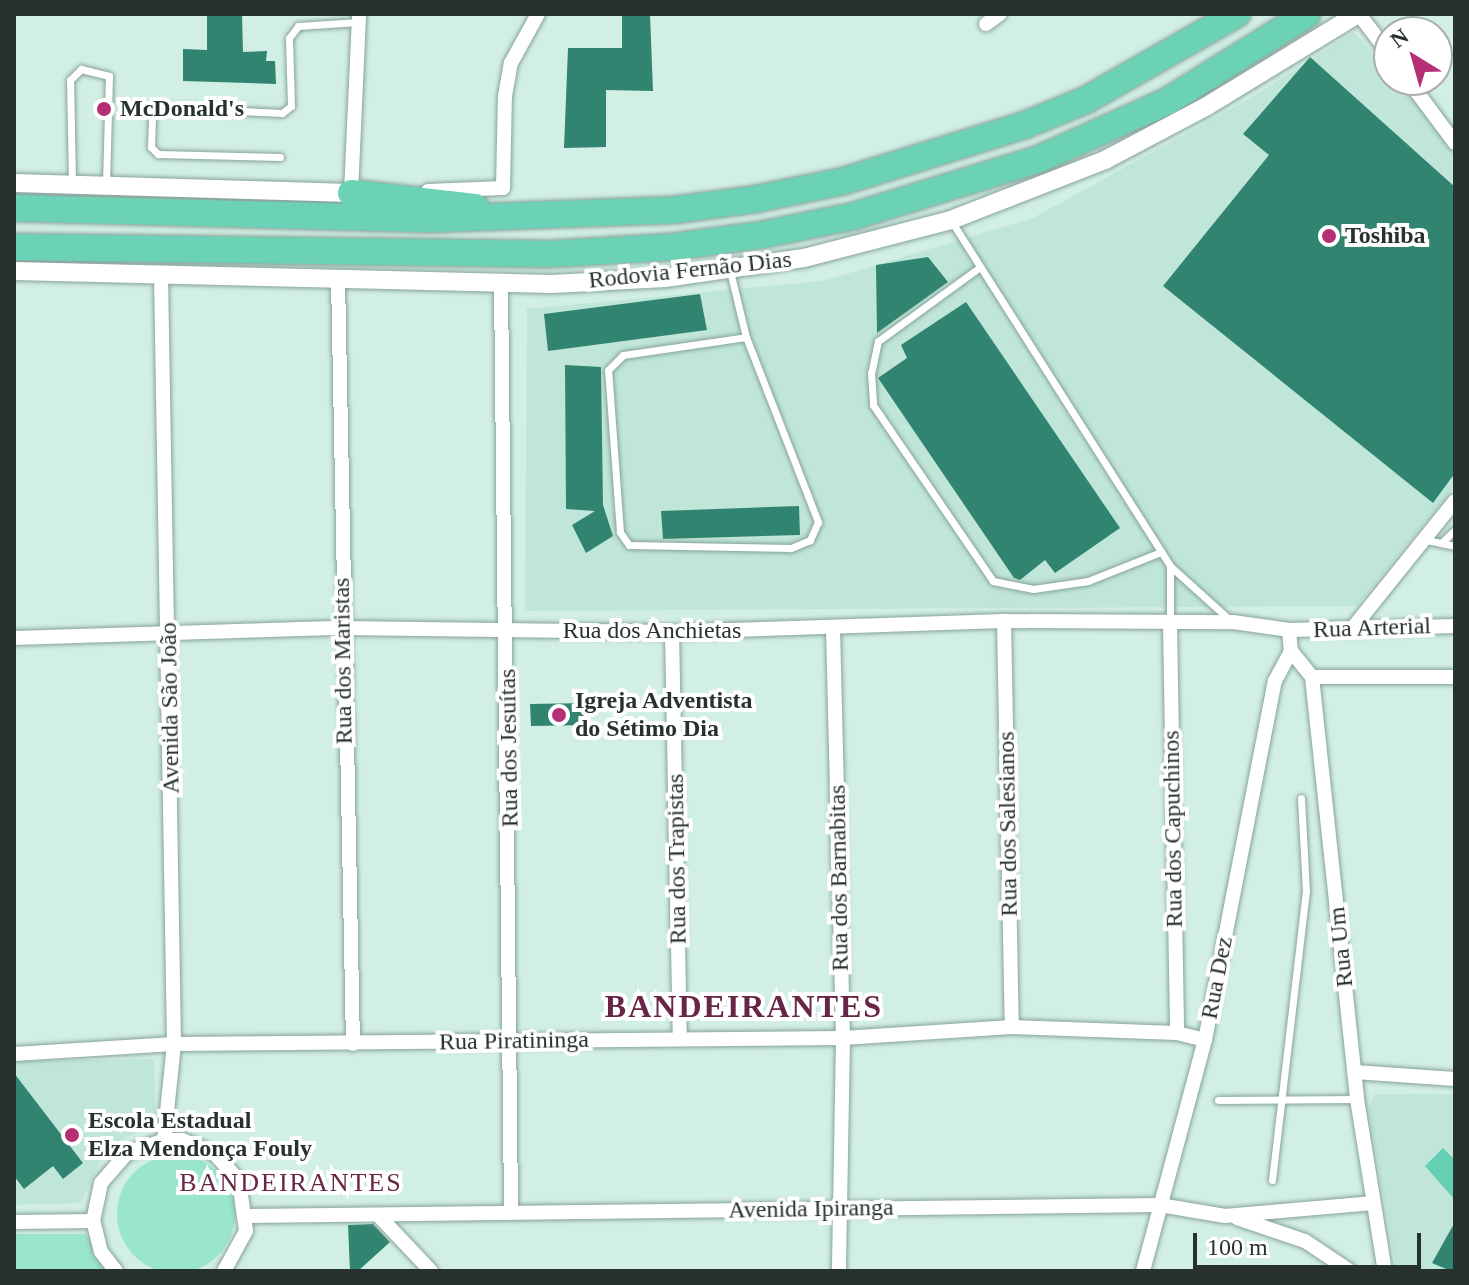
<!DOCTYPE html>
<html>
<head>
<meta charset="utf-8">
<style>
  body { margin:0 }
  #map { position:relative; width:1469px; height:1285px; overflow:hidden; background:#d2efe5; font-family:Georgia,serif }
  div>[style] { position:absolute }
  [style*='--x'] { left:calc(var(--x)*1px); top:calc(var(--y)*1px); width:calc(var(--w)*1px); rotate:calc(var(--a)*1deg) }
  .built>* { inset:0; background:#c0e6da }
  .green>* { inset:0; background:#99e5ce }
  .round { border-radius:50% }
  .water>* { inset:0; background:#64cfb2 }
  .building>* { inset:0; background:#31846f }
  .roads { filter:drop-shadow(0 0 2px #88a39a) drop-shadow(0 0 2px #88a39a) }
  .service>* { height:7px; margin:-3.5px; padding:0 3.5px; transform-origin:3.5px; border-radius:3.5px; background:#fff }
  .minor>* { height:14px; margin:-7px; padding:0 7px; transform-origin:7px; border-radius:7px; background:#fff }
  .tertiary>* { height:18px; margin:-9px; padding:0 9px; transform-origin:9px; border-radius:9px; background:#fff }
  .motorway>* { height:26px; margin:-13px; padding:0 13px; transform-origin:13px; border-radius:13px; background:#6cd2b6 }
  .dots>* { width:22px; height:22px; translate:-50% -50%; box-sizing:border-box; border:4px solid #fff; border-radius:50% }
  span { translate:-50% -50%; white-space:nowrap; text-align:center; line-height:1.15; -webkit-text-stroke:8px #fff; paint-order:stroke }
  .poi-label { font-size:24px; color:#27322e; font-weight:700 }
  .left { translate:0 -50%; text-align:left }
  .street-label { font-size:24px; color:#27322e }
  .neighbourhood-label { font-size:26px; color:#672645; letter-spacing:2px }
  .district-label { font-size:32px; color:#672645; font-weight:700; letter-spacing:2px }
  .frame { position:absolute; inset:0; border:16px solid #27322e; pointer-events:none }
  .north { position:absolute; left:1373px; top:16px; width:80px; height:80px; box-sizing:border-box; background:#fff; border:2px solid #a9adab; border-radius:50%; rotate:323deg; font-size:22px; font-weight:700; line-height:32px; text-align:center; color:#27322e }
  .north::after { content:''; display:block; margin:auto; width:28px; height:36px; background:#b52f74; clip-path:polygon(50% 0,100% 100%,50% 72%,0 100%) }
  .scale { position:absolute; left:1193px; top:1233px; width:228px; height:36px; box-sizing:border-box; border:4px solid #27322e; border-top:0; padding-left:10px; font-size:24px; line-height:28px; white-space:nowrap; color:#27322e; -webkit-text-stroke:6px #fff; paint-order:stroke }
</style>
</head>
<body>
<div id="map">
  <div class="built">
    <i style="clip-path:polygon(1354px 32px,1389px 73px,1389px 80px,1395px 80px,1455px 149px,1455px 486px,1357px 606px,525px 611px,527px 309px,823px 281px,1033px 218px,1254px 96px)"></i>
    <i style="clip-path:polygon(154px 1059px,156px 1123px,106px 1148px,81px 1203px,14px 1205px,14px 1061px)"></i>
    <i style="clip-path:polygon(1375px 1094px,1455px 1094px,1455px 1271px,1396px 1267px,1368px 1108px)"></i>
  </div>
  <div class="green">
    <i class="round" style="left:117px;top:1155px;width:118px;height:118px"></i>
    <i style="clip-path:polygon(14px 1234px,86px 1234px,106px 1271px,14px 1271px)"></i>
  </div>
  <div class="water">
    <i style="clip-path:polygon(1443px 1148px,1455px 1160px,1455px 1200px,1425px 1166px)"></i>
  </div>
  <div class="building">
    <i style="clip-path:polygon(207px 14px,242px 14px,243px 52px,267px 51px,266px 61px,275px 61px,276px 84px,183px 81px,183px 49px,207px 50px)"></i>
    <i style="clip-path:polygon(622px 14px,650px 14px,653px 91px,606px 90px,606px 147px,564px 148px,568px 48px,622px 48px)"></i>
    <i style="clip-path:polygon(1310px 57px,1455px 187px,1455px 473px,1433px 503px,1163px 286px,1269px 155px,1243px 134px)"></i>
    <i style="clip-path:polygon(928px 257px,948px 282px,877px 333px,876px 265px)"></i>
    <i style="clip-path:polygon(700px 294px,707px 330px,548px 351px,544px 314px)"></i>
    <i style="clip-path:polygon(966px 302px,1120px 528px,1055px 573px,1045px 560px,1020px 580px,1014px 578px,878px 378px,907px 358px,901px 345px)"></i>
    <i style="clip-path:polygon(565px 365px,601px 367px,603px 505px,613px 536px,586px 553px,572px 525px,595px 511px,566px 509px)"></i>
    <i style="clip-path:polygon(799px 506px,800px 535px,663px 539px,661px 511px)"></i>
    <i style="clip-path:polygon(588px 703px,589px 725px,531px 726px,530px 704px)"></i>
    <i style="clip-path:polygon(14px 1073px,83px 1163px,63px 1179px,53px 1166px,24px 1189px,14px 1176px)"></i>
    <i style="clip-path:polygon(1455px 1222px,1455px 1271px,1451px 1271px,1432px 1263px)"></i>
    <i style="clip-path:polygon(373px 1224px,390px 1242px,358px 1271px,350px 1271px,348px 1225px)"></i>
  </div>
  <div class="roads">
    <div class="service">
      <i style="--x:280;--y:157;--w:122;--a:-178.6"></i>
      <i style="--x:158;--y:154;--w:10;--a:-135"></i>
      <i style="--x:151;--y:147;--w:33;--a:-88"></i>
      <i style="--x:152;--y:114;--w:10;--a:-45"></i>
      <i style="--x:159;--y:107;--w:123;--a:2.8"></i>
      <i style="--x:282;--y:113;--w:11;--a:-38"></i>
      <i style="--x:291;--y:106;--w:68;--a:-91.7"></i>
      <i style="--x:289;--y:38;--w:15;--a:-53"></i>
      <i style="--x:298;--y:26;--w:61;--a:-3.8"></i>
      <i style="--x:72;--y:182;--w:102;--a:-91.1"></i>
      <i style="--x:70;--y:80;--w:16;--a:-45"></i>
      <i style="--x:81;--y:69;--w:29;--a:14"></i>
      <i style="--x:109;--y:76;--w:107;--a:91.6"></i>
      <i style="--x:952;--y:222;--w:407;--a:57.6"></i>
      <i style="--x:1170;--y:566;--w:81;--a:42"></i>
      <i style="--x:980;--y:267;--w:126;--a:144"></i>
      <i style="--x:878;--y:341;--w:33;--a:102"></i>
      <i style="--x:871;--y:373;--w:32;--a:86"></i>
      <i style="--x:873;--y:405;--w:213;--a:55.7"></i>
      <i style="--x:993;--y:581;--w:41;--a:11.3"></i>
      <i style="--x:1033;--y:589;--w:56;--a:-8.3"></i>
      <i style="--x:1088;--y:581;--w:79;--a:-21.7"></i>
      <i style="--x:730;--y:271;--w:68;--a:76.4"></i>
      <i style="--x:746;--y:337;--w:199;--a:68.7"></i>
      <i style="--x:818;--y:522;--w:20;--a:114"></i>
      <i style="--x:810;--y:540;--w:21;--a:157"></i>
      <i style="--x:791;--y:548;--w:162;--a:-178.9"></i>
      <i style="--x:629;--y:545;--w:16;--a:-125"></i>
      <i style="--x:620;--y:532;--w:162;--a:-94.2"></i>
      <i style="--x:608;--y:370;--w:21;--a:-45"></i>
      <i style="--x:623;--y:355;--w:124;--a:-8.3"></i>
      <i style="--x:1426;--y:540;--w:15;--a:11"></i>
      <i style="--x:1441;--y:543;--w:19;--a:-43"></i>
      <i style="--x:1441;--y:543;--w:14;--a:12"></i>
      <i style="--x:1170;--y:624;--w:58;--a:-90"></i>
      <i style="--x:1218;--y:1100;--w:139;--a:-0.4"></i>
      <i style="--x:1272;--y:1180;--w:291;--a:-83.3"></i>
      <i style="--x:1306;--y:891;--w:93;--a:-93.1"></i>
    </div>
    <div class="minor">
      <i style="--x:1359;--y:14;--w:50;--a:53.1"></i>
      <i style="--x:986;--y:24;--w:17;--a:-36"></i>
      <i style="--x:1408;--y:80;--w:79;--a:53.3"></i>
      <i style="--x:428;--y:191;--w:75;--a:-2.3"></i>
      <i style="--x:503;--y:188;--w:92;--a:-88.8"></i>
      <i style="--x:505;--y:96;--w:34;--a:-80"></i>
      <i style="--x:511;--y:63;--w:56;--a:-61.1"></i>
      <i style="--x:355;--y:193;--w:4;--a:180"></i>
      <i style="--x:351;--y:193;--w:179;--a:-87.4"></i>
      <i style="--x:161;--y:275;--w:769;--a:89.03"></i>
      <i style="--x:174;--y:1044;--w:97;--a:95.9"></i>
      <i style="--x:338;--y:278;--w:766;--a:88.88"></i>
      <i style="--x:501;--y:283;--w:930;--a:89.38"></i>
      <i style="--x:1004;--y:621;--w:406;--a:88.9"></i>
      <i style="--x:1170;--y:624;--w:409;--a:89"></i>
      <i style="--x:833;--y:628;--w:410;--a:88.6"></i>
      <i style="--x:843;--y:1038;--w:233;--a:91"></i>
      <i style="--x:1352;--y:629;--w:164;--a:-51.2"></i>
      <i style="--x:1289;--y:630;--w:21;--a:85"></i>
      <i style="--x:1291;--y:651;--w:33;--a:51"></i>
      <i style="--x:1312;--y:677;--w:424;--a:83.9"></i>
      <i style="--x:1357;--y:1099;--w:174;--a:80.8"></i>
      <i style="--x:672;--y:632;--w:406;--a:88.9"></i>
      <i style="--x:14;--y:638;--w:327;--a:-1.8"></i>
      <i style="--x:341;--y:628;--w:331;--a:0.7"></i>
      <i style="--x:672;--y:632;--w:332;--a:-1.9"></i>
      <i style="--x:1004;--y:621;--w:229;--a:0.3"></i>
      <i style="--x:1233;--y:622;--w:57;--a:8.1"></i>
      <i style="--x:1289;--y:630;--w:166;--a:-1.4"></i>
      <i style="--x:1312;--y:677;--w:143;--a:0"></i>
      <i style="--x:14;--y:1054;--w:160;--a:-3.6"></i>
      <i style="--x:174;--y:1044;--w:669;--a:-0.51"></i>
      <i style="--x:843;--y:1038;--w:169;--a:-3.7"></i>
      <i style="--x:1012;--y:1027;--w:165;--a:2.1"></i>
      <i style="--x:1177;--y:1033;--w:29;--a:14"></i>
      <i style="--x:1355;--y:1072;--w:100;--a:4"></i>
      <i style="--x:378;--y:1215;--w:77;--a:46.6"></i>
      <i style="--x:247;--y:1216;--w:913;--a:-0.69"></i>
      <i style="--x:1160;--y:1205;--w:66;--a:9.6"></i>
      <i style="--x:1225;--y:1216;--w:149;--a:-5"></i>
      <i style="--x:1237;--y:1218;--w:72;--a:18.7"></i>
      <i style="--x:1305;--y:1241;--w:54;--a:33.7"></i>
      <i style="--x:14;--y:1222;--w:79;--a:-0.7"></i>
      <i style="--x:116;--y:1271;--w:24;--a:-128"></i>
      <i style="--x:101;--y:1252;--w:32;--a:-104"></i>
      <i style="--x:93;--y:1221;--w:39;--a:-78"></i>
      <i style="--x:101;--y:1183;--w:40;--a:-49"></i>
      <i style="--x:127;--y:1153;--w:39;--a:-19"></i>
      <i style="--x:164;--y:1140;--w:18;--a:0"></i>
      <i style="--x:182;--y:1140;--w:36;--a:23"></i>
      <i style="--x:215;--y:1154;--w:36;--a:48"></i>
      <i style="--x:239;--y:1181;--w:50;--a:82"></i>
      <i style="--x:246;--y:1231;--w:46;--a:118.8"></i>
      <i style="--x:1143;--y:1271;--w:239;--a:-75"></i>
      <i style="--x:1205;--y:1040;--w:366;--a:-79"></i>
      <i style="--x:1275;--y:681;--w:34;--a:-62"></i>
    </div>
    <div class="tertiary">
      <i style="--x:14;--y:183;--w:337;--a:1.7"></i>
      <i style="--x:14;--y:271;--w:538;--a:1.38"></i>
      <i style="--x:552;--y:284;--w:113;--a:-3"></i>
      <i style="--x:665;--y:278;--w:140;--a:-8.2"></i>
      <i style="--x:804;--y:258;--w:152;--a:-14.5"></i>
      <i style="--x:951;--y:220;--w:165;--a:-21.3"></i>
      <i style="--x:1105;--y:160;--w:115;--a:-27.9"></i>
      <i style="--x:1207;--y:106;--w:177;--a:-31.4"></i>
    </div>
    <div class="motorway">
      <i style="--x:351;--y:193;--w:125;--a:6.4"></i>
      <i style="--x:14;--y:208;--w:416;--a:1.5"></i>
      <i style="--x:430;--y:219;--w:244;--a:-2.1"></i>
      <i style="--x:674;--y:210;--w:83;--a:-7.6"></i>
      <i style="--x:756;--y:199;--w:90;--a:-11.6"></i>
      <i style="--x:844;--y:181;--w:189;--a:-17.2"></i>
      <i style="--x:1025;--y:125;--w:66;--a:-22.3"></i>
      <i style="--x:1086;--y:100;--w:174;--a:-29.7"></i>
      <i style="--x:14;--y:247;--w:536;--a:0.75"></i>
      <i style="--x:550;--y:254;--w:122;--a:-3.3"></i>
      <i style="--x:672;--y:247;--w:90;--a:-7.7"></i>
      <i style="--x:761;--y:235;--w:95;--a:-11.5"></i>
      <i style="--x:854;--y:216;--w:194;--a:-17.1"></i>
      <i style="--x:1039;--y:159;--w:141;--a:-24.2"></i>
      <i style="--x:1168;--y:101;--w:164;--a:-32"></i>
    </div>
  </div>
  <div class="dots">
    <i style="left:104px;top:109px;background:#b52f74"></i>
    <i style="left:1329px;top:236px;background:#b52f74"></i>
    <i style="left:559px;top:715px;background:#b52f74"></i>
    <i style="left:72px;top:1135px;background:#b52f74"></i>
  </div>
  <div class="poi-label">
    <span class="left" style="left:120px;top:109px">McDonald's</span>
    <span class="left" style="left:1345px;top:236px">Toshiba</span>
    <span class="left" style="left:575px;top:715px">Igreja Adventista<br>do Sétimo Dia</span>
    <span class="left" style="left:88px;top:1135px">Escola Estadual<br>Elza Mendonça Fouly</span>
  </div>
  <div class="street-label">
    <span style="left:690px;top:270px;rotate:-6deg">Rodovia Fernão Dias</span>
    <span style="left:1372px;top:628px;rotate:-2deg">Rua Arterial</span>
    <span style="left:652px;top:631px">Rua dos Anchietas</span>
    <span style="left:343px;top:661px;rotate:-91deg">Rua dos Maristas</span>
    <span style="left:170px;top:708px;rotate:-91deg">Avenida São João</span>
    <span style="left:509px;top:748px;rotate:-91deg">Rua dos Jesuítas</span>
    <span style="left:1008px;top:824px;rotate:-91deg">Rua dos Salesianos</span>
    <span style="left:1173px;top:829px;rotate:-91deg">Rua dos Capuchinos</span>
    <span style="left:677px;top:859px;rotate:-91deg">Rua dos Trapistas</span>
    <span style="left:839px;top:878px;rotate:-91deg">Rua dos Barnabitas</span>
    <span style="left:1341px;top:947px;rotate:-96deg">Rua Um</span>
    <span style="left:1217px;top:978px;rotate:-79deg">Rua Dez</span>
    <span style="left:514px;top:1041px;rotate:-1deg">Rua Piratininga</span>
    <span style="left:811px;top:1209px;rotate:-1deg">Avenida Ipiranga</span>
  </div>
  <div class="neighbourhood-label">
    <span style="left:291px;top:1183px">BANDEIRANTES</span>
  </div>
  <div class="district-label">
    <span style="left:744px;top:1006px">BANDEIRANTES</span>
  </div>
  <div class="frame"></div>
  <div class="north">N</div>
  <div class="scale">100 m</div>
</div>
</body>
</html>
